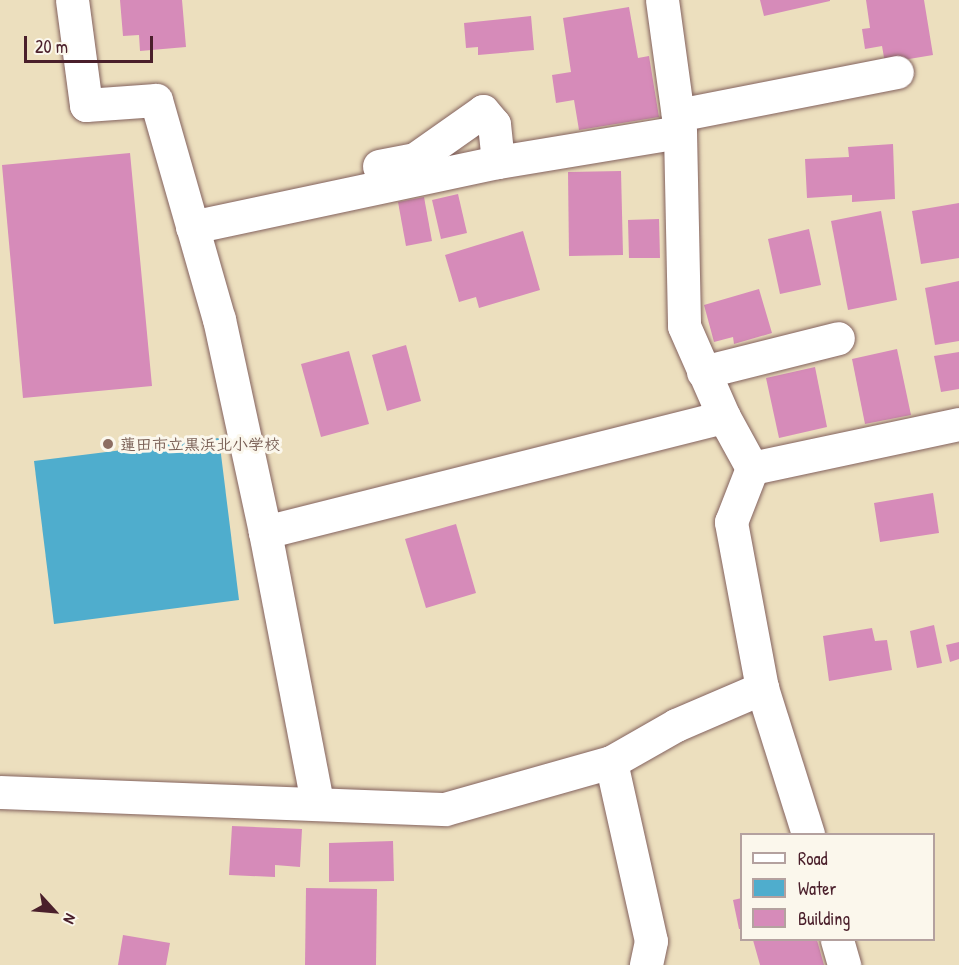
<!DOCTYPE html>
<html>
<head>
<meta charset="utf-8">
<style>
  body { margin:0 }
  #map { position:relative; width:959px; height:965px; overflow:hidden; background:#ecdfbe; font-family:"Patrick Hand","Klee One",sans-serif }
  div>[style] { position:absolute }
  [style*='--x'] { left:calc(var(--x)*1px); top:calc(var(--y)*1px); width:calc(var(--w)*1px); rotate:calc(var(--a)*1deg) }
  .water>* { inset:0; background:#4fadcd }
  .building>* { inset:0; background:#d68bb9 }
  .roads { filter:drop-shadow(0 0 2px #83625e) drop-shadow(0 0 2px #83625e) }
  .street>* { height:33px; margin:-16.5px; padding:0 16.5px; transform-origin:16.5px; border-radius:16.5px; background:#fff }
  .dots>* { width:16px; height:16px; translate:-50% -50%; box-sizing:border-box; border:3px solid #fbf7ec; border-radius:50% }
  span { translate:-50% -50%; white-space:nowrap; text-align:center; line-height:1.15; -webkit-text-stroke:6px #fbf7ec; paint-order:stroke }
  .education-label { font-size:16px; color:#785e54; font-weight:700 }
  .left { translate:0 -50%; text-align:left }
  .legend { position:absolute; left:740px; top:833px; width:195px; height:108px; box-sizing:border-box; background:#fbf7ec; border:2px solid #b4a19f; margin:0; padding:8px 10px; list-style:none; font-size:18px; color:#4a1f2b }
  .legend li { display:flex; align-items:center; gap:12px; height:30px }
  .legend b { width:30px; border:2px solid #b4a19f }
  .north { position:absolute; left:24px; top:881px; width:60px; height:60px; -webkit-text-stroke:4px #fbf7ec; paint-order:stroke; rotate:116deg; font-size:16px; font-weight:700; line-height:24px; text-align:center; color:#4a1f2b }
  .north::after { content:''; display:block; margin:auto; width:21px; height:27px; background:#4a1f2b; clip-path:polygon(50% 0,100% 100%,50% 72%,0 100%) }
  .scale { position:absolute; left:24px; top:36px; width:129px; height:27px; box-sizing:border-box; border:3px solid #4a1f2b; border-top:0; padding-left:8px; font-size:18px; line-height:21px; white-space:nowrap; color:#4a1f2b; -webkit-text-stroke:4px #fbf7ec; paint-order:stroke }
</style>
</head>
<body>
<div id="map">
  <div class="water">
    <i style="clip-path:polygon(219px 438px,239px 600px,54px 624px,34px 461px)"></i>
  </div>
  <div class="building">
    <i style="clip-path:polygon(120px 0,182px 0,186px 47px,140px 51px,139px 35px,123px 36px)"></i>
    <i style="clip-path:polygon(760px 0,830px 0,830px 1px,764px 16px)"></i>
    <i style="clip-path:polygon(866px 0,924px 0,933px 55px,885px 63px,882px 46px,865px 49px,862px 29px,870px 28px)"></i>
    <i style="clip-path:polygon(629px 7px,638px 58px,649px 56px,659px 117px,579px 130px,574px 100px,556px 103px,552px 75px,571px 72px,563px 18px)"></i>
    <i style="clip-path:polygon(531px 16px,534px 50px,478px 55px,478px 47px,466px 48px,464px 23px)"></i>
    <i style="clip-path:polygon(893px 144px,895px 199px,852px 202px,852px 195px,807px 198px,805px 159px,849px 157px,848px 147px)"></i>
    <i style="clip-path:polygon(130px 153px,152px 386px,23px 398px,2px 165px)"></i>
    <i style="clip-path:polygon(621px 171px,623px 255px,569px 256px,568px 172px)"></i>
    <i style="clip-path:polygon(458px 194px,467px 233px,441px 239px,432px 200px)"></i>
    <i style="clip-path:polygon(424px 197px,432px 241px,406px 246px,398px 202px)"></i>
    <i style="clip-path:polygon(959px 203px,959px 258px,921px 264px,912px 211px)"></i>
    <i style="clip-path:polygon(881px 211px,897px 300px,848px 310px,831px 221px)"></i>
    <i style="clip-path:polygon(659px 219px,660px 258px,629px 258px,628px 220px)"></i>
    <i style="clip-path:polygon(809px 229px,821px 285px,780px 294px,768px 239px)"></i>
    <i style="clip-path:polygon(523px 231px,540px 290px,479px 308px,476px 297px,459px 302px,445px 255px)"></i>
    <i style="clip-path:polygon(959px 281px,959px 341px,935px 345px,925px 288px)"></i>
    <i style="clip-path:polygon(759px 289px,772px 333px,734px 344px,733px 337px,714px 342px,704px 305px)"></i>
    <i style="clip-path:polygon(406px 345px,421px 401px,387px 411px,372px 355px)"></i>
    <i style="clip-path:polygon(897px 349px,911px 415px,865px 424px,852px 359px)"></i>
    <i style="clip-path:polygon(349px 351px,369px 424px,321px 437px,301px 364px)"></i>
    <i style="clip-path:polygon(959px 352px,959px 389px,941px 392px,934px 356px)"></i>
    <i style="clip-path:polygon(815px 367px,827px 427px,779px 438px,766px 378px)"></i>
    <i style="clip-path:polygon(933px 493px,939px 533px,880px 542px,874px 503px)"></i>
    <i style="clip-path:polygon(456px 524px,476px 593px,426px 608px,405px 539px)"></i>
    <i style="clip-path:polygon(934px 625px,942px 663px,917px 668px,910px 631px)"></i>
    <i style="clip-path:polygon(872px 628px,875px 641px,887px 640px,892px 670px,829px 681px,823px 636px)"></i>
    <i style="clip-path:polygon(959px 642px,959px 659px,950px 662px,946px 645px)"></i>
    <i style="clip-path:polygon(232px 826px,302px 829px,300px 867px,275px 865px,275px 877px,229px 875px)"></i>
    <i style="clip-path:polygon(393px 841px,394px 881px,329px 882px,329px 843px)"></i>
    <i style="clip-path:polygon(306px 888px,377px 889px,376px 965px,305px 965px)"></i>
    <i style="clip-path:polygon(742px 898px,742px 929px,739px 929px,733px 900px)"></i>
    <i style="clip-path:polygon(123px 935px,170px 943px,166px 965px,118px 965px)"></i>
    <i style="clip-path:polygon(753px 940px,817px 940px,824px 965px,760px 965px)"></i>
  </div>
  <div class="roads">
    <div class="street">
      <i style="--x:72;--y:0;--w:106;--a:82.4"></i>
      <i style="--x:86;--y:105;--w:70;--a:-4.1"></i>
      <i style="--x:156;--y:100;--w:228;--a:74"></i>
      <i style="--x:219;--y:319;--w:218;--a:77.8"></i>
      <i style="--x:265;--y:532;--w:275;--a:79.1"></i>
      <i style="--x:662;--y:0;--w:133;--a:82.2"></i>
      <i style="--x:680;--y:132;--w:194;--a:88.8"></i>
      <i style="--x:684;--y:326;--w:99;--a:66.3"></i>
      <i style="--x:724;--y:417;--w:58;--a:61.2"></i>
      <i style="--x:678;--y:115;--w:223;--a:-11.1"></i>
      <i style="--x:379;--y:166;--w:37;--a:-11"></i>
      <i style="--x:415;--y:159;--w:83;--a:-35.2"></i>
      <i style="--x:483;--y:111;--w:17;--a:50"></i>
      <i style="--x:494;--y:124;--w:38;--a:84"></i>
      <i style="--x:192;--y:227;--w:313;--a:-12"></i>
      <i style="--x:498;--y:162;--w:184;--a:-9.4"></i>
      <i style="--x:703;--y:372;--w:139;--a:-14.1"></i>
      <i style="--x:752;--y:468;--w:212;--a:-12"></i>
      <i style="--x:265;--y:532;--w:473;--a:-14.1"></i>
      <i style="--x:762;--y:688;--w:153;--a:72.5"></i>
      <i style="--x:611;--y:762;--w:183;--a:77.4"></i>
      <i style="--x:651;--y:941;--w:25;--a:102"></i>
      <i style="--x:0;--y:792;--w:445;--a:2.2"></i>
      <i style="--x:445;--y:809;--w:173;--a:-15.8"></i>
      <i style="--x:611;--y:762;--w:75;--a:-29.6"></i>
      <i style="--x:676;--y:725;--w:94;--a:-23.3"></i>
      <i style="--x:762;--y:688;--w:169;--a:-100.6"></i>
      <i style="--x:731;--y:522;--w:58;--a:-68.7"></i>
      <i style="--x:837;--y:940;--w:26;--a:74"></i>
    </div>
  </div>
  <div class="dots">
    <i style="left:108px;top:444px;background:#8d6e63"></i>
  </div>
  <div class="education-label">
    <span class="left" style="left:120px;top:444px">蓮田市立黒浜北小学校</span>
  </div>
  <ul class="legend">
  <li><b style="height:8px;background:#fff"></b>Road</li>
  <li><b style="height:16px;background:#4fadcd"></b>Water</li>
  <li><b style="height:16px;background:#d68bb9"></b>Building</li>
  </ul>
  <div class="north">N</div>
  <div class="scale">20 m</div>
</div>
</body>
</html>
